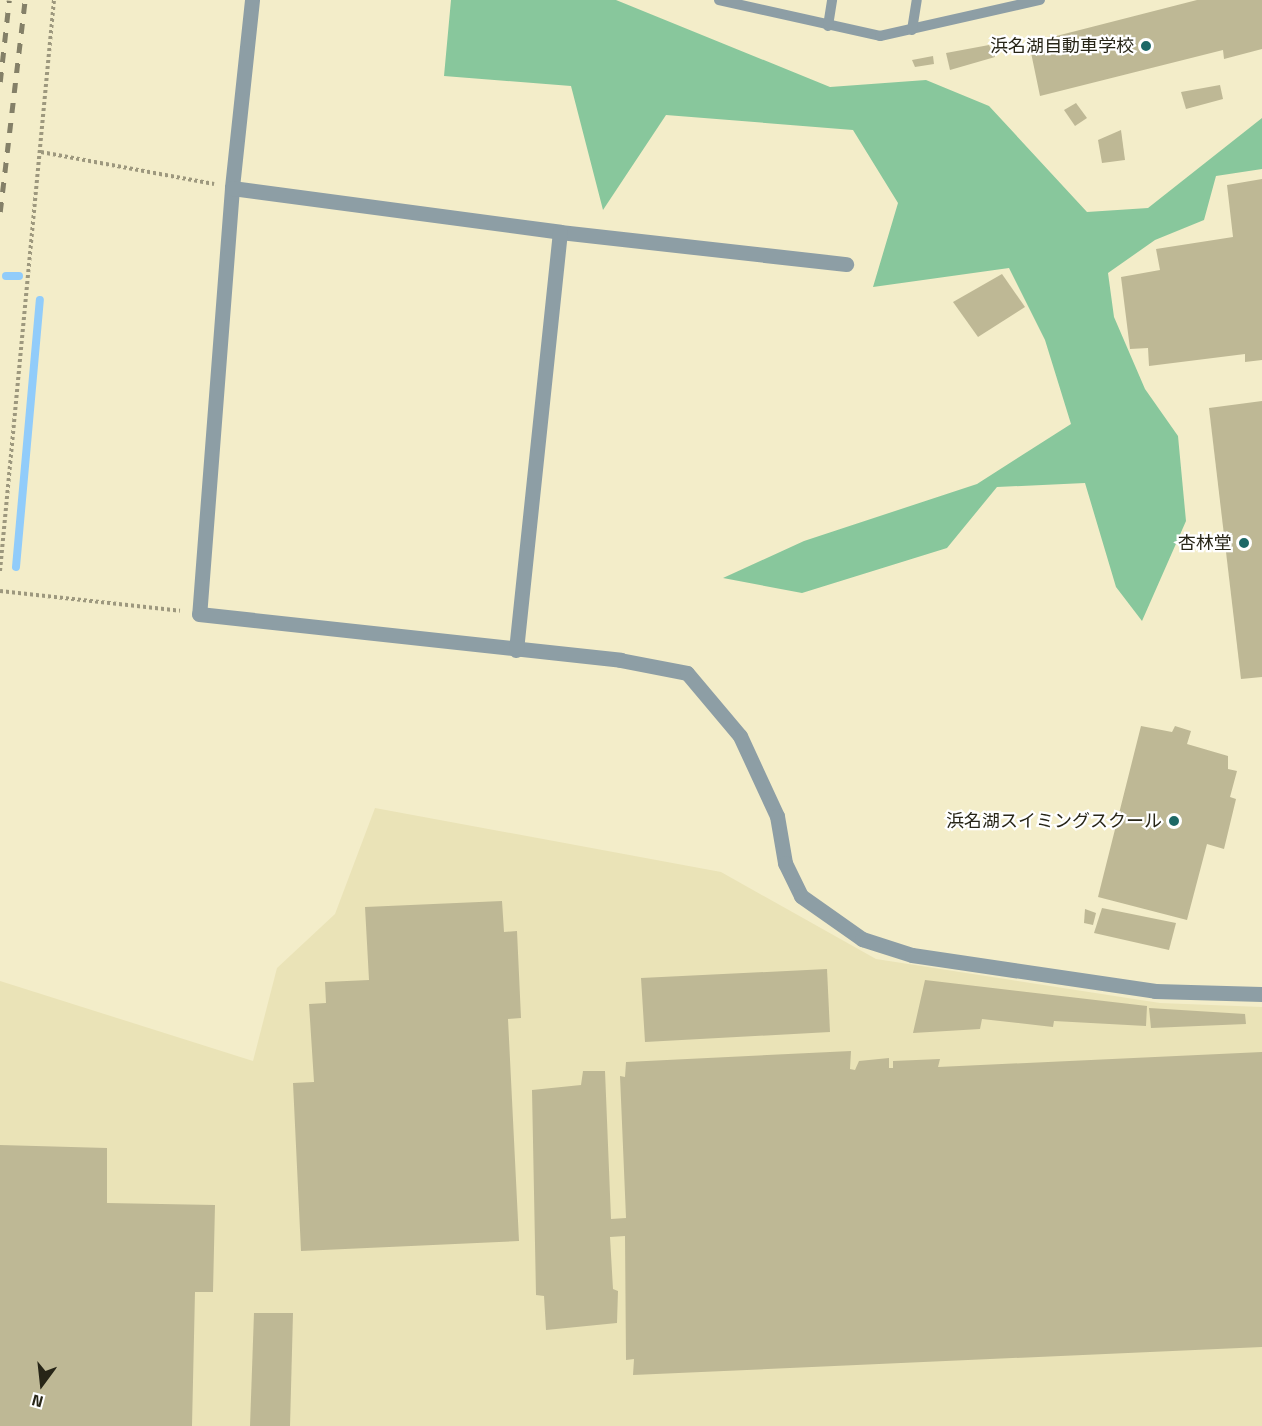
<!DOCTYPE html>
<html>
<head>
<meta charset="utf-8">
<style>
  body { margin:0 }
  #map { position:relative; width:1262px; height:1426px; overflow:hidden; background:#f3edc9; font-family:"Titillium Web","Noto Sans JP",sans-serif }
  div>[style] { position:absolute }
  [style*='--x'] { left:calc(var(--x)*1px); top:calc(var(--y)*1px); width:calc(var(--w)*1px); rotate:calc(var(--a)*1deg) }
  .built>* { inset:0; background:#eae3b7 }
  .forest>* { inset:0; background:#88c79c }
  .stream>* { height:8px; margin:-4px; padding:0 4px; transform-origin:4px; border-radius:4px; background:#91ccfa }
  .building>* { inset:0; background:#beb895 }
  .path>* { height:4px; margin-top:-2px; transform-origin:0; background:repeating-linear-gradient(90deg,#9d987e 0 3px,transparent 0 6px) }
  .lane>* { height:10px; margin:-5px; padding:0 5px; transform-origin:5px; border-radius:5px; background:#8d9ea5 }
  .street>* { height:15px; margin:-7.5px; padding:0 7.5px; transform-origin:7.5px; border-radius:7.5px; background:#8d9ea5 }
  .rail>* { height:4.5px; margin-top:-2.25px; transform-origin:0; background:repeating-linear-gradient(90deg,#848068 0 10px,transparent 0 20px) }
  .dots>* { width:16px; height:16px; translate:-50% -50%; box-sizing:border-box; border:3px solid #fff; border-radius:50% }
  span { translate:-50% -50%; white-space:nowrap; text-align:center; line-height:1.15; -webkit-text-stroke:4.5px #fff; paint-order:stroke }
  .poi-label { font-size:18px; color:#272517 }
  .right { translate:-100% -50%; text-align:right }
  .north { position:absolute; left:12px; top:1354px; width:60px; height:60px; -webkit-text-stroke:4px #fff; paint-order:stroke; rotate:195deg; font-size:16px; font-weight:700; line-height:24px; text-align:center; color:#272517 }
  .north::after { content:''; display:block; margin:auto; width:21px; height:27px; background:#272517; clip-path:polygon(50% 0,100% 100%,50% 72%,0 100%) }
</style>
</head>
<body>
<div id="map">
  <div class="built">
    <i style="clip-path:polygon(375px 808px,721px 872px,876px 959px,1160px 1003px,1262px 1007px,1262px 1426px,0 1426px,0 981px,253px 1061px,277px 968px,335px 914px)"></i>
  </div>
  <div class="forest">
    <i style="clip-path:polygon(451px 0,616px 0,830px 87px,926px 80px,989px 106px,1087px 212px,1148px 208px,1262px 118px,1262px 169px,1216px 176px,1204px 220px,1155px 240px,1108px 273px,1114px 317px,1145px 389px,1178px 436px,1186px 521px,1142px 621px,1116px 587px,1085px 483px,997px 487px,947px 548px,802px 593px,723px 578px,804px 541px,977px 484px,1071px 424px,1045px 340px,1009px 268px,873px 287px,898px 203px,853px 130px,666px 115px,603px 210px,571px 86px,444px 76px)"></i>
  </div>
  <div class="stream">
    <i style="--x:6;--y:276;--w:13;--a:0"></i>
    <i style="--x:16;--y:567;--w:268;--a:-84.9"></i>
  </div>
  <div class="building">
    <i style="clip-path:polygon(1197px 0,1262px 0,1262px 49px,1224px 59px,1223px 50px,1040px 96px,1029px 43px)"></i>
    <i style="clip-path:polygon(989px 45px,995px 57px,950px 70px,946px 53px)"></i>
    <i style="clip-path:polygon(933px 56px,934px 64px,915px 67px,912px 60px)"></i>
    <i style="clip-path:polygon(1220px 85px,1223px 99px,1186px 109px,1181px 92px)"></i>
    <i style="clip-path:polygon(1076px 103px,1087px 118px,1075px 126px,1064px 110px)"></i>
    <i style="clip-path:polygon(1121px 130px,1125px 160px,1102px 163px,1098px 140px)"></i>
    <i style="clip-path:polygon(1262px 179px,1262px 360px,1245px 362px,1245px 354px,1149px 366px,1148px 348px,1130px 349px,1121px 277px,1160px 270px,1156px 249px,1233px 237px,1227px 185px)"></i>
    <i style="clip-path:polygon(1002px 274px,1025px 307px,978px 337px,953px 302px)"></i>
    <i style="clip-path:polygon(1262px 401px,1262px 677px,1241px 679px,1209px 408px)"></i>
    <i style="clip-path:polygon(1141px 726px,1172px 732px,1175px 726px,1191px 731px,1187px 744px,1228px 756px,1228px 769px,1237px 771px,1230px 797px,1236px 799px,1224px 849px,1207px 844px,1187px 920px,1098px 897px)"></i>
    <i style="clip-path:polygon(502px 901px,504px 932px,517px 931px,521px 1018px,508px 1019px,519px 1241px,301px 1251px,293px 1083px,314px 1082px,309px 1004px,326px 1003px,325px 982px,369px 980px,365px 907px)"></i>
    <i style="clip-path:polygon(1102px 908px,1176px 923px,1169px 950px,1094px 933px)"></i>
    <i style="clip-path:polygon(1085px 909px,1096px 913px,1093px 925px,1084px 923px)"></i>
    <i style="clip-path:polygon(827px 969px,830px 1032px,645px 1042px,641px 978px)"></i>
    <i style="clip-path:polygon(925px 980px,1147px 1006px,1146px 1026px,1054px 1021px,1053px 1027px,982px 1019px,980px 1029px,913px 1033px)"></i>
    <i style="clip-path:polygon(1149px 1008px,1245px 1014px,1246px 1024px,1151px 1028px)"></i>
    <i style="clip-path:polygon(851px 1051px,850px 1069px,855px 1070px,859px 1061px,889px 1058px,889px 1068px,893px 1068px,893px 1061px,940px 1059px,938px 1067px,1262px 1052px,1262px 1347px,633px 1375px,634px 1359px,626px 1360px,625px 1236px,610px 1237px,613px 1289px,618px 1291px,617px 1323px,546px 1330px,544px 1296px,536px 1295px,532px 1090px,581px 1085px,583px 1071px,605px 1071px,611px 1219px,626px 1218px,620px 1076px,625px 1077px,626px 1062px)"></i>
    <i style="clip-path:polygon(0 1145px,107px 1148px,107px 1203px,215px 1205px,213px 1292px,195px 1292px,192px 1426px,0 1426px)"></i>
    <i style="clip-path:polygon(254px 1313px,293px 1313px,290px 1426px,250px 1426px)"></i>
  </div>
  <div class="path">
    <i style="--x:41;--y:152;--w:176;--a:10.5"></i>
    <i style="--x:0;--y:571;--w:574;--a:-84.6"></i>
    <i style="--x:0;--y:591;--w:181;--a:6.3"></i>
  </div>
  <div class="lane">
    <i style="--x:719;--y:0;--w:165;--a:12.6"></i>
    <i style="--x:880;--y:36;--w:164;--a:-12.7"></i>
    <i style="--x:828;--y:26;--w:26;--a:-81"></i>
    <i style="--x:912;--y:30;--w:30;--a:-81"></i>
  </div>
  <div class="street">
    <i style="--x:252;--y:0;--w:189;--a:96.1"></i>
    <i style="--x:232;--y:188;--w:427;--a:94.4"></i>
    <i style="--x:199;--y:614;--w:424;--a:6.2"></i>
    <i style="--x:620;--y:660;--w:68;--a:11"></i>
    <i style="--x:687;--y:673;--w:82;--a:49.9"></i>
    <i style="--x:740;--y:736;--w:88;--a:65.2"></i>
    <i style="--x:777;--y:816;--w:48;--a:80.3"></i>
    <i style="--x:785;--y:863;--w:37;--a:64"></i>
    <i style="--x:801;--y:896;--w:75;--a:35.2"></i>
    <i style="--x:862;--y:939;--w:52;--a:17.7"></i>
    <i style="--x:912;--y:955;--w:246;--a:8.4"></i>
    <i style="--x:1155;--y:991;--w:107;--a:1.6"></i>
    <i style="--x:232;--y:188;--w:331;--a:7.6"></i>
    <i style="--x:560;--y:232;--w:288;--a:6.4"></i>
    <i style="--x:516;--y:650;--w:420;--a:-84"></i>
  </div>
  <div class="rail">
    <i style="--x:0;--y:82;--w:82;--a:-83.7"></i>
    <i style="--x:0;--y:212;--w:213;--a:-83.3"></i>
  </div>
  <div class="dots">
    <i style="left:1146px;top:46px;background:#1c6866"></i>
    <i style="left:1244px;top:543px;background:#1c6866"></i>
    <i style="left:1174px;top:821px;background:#1c6866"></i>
  </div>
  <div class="poi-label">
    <span class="right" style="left:1134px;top:46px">浜名湖自動車学校</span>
    <span class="right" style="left:1232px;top:543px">杏林堂</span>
    <span class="right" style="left:1162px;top:821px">浜名湖スイミングスクール</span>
  </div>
  <div class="north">N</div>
</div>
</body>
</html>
